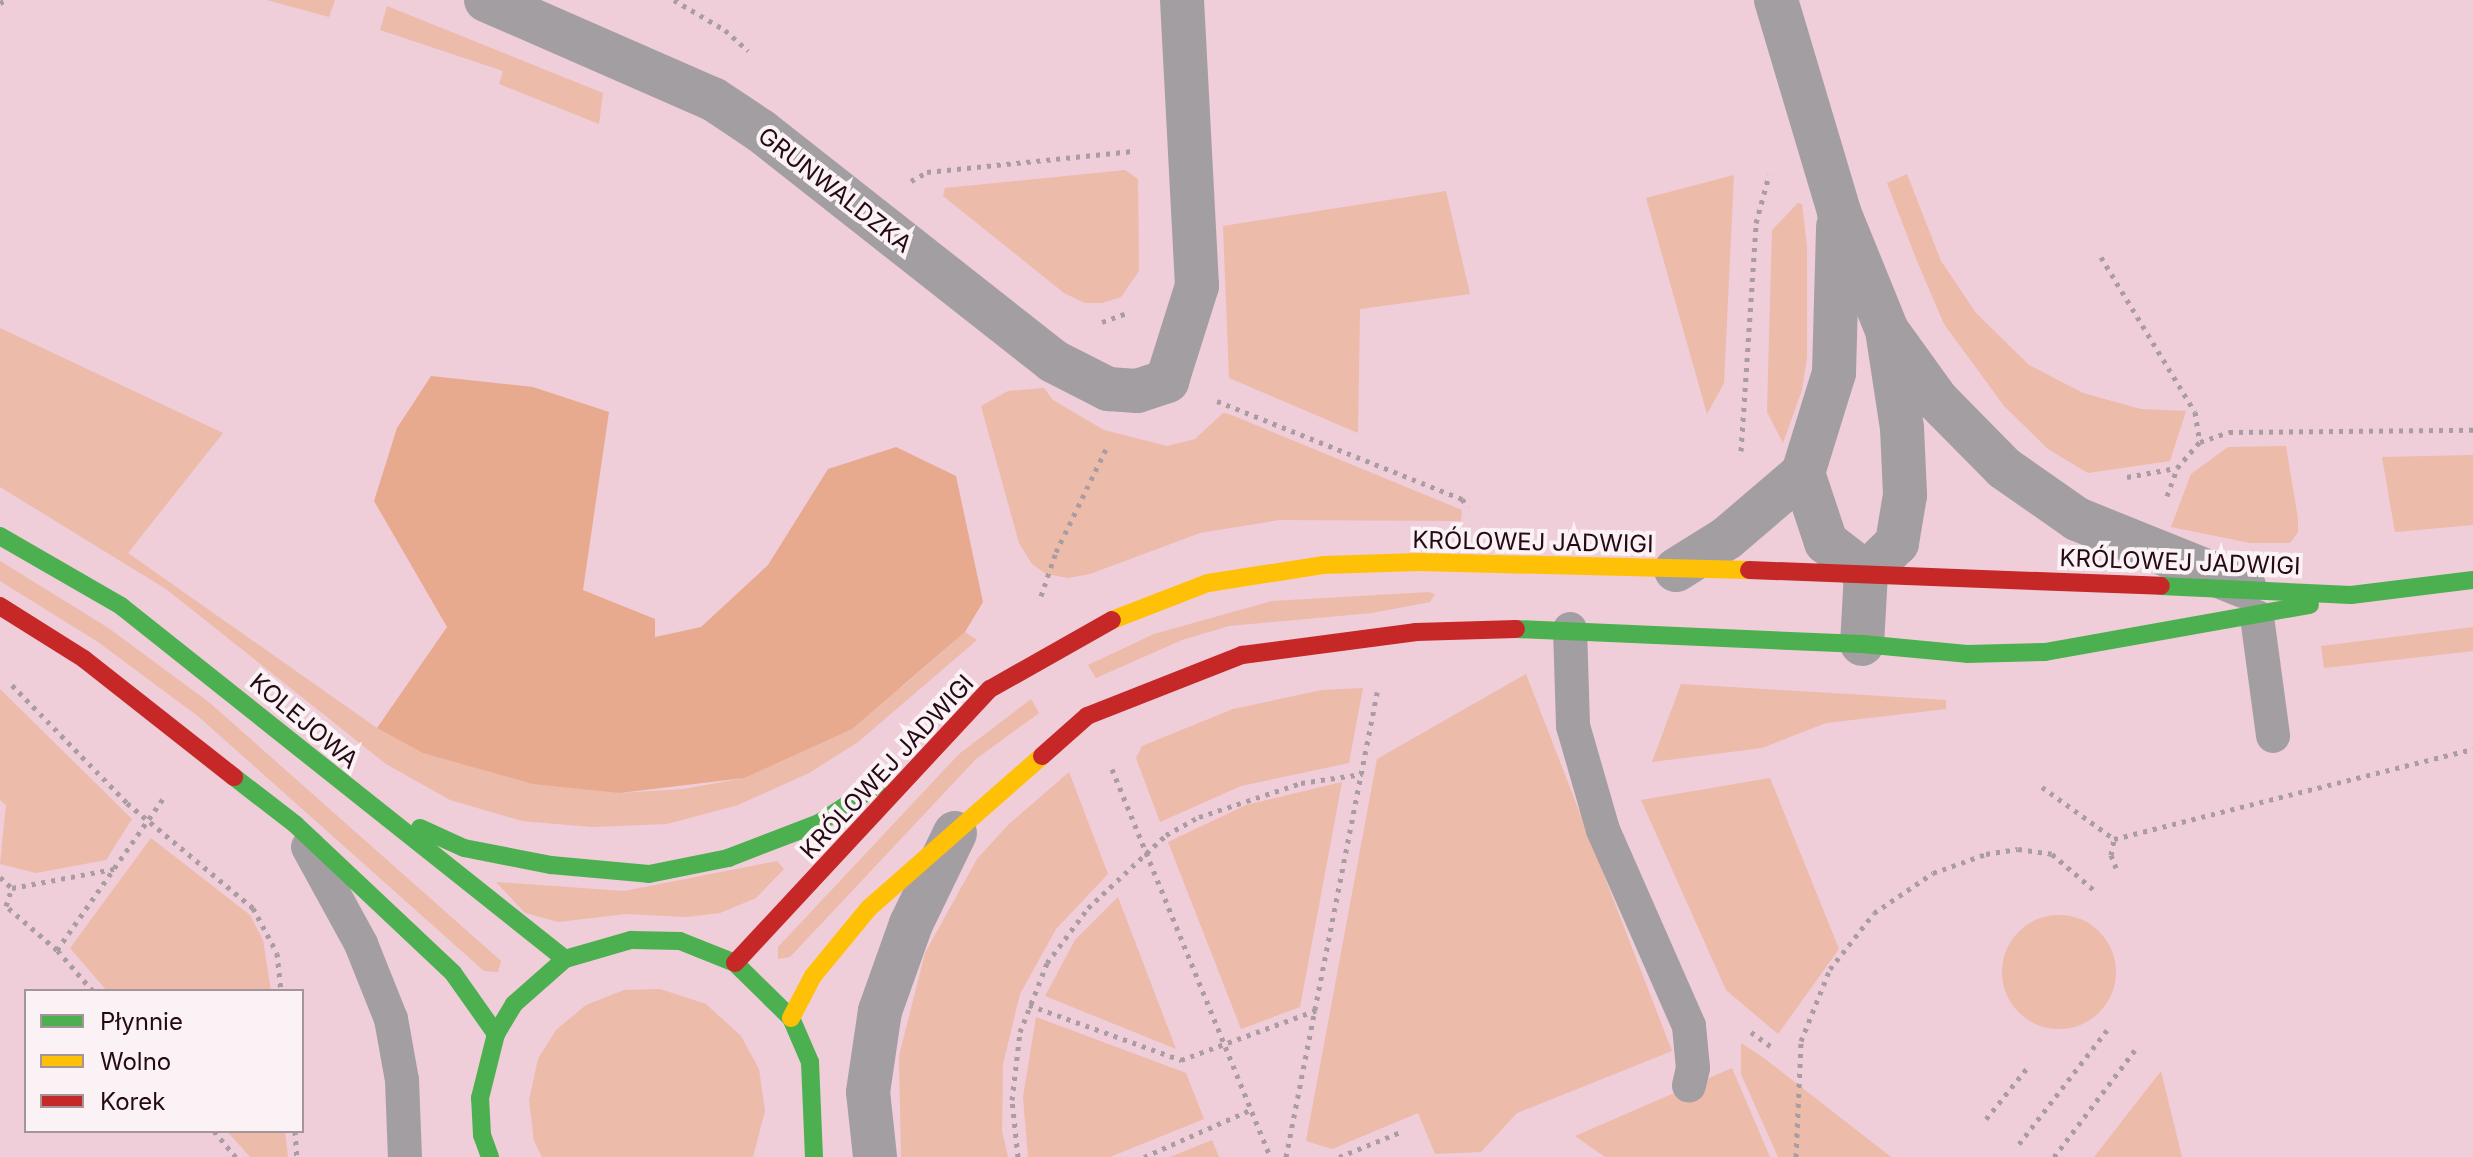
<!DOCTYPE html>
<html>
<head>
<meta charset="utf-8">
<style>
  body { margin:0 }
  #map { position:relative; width:2473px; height:1157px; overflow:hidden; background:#efcdd9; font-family:Inter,sans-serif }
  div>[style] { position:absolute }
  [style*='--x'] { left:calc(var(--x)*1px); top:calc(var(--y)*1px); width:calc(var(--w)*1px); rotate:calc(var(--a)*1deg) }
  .green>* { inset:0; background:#ecbbaa }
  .round { border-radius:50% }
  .forest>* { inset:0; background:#e7aa8f }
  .path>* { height:5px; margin-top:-2.5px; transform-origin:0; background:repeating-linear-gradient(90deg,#a99da2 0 4px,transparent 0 10px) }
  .lane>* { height:34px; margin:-17px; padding:0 17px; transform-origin:17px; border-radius:17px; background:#a39ea1 }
  .street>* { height:44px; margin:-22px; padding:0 22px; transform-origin:22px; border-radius:22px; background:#a39ea1 }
  .fast>* { height:18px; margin:-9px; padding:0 9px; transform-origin:9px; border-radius:9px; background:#4caf50 }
  .slow>* { height:18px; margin:-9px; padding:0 9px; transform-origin:9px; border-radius:9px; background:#ffc107 }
  .jam>* { height:18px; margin:-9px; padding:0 9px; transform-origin:9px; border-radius:9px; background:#c62828 }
  span { translate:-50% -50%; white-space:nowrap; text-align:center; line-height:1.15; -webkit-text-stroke:8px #faf2f4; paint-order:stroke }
  .street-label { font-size:24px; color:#250a16 }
  .legend { position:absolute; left:24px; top:989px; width:280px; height:144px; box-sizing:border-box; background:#faf2f4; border:2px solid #a5959b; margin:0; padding:10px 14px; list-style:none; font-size:24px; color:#250a16 }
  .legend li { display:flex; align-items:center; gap:16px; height:40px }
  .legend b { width:40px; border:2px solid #a5959b }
</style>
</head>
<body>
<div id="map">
  <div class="green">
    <i style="clip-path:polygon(267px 0,335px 0,329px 17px)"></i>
    <i style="clip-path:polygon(387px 6px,603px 93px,599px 124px,499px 84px,503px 71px,380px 30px)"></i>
    <i style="clip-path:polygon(1125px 170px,1138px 179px,1139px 271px,1121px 297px,1102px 303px,1085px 303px,1064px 293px,943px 196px,945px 188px)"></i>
    <i style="clip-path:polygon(1907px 174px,1941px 261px,1976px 313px,2029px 365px,2083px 393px,2141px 409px,2186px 411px,2170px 461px,2088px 473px,2048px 449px,2004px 406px,1944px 324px,1917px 261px,1887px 183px)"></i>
    <i style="clip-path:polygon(1734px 175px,1724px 383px,1707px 414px,1646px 198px)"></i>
    <i style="clip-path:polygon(1446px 191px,1470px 294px,1360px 309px,1358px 433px,1229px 378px,1223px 226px)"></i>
    <i style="clip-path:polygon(1798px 203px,1802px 204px,1807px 247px,1807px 357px,1802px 390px,1783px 443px,1767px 412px,1772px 230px)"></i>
    <i style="clip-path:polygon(0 328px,223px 433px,128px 553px,377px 728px,620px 793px,684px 789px,744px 778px,903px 686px,965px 632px,977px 640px,858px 742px,809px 773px,738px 805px,667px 824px,592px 827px,522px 821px,450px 800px,386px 764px,166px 589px,0 487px)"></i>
    <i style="clip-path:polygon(1044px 388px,1053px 400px,1104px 430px,1167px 446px,1195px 439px,1223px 413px,1229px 414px,1462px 510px,1461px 521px,1279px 520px,1200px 533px,1090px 574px,1068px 578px,1046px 574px,1032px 564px,1019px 543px,981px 406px,1008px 391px)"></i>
    <i style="clip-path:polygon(2286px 446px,2298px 519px,2298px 532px,2290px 543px,2250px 543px,2171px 527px,2191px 474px,2228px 447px)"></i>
    <i style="clip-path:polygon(2473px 455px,2473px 525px,2395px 532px,2382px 457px)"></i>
    <i style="clip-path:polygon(0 561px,107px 627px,210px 703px,501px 961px,498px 972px,484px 971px,199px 717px,98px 642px,0 581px)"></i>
    <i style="clip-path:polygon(1429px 592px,1435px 594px,1430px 602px,1372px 613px,1229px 626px,1182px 640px,1096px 678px,1088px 665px,1154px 634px,1272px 601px)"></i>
    <i style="clip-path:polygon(2473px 627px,2473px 651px,2324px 668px,2321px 646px)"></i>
    <i style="clip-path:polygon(1526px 674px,1672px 1051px,1517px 1113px,1481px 1152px,1435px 1154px,1418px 1113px,1332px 1149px,1306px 1141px,1377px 759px)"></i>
    <i style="clip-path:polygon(1681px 684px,1946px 700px,1946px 709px,1826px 723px,1762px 748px,1652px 762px)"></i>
    <i style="clip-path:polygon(1363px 688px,1349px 763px,1241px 786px,1160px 822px,1136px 758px,1142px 746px,1233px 709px,1322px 690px)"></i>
    <i style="clip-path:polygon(0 689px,132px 819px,106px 860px,36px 873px,0 864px,6px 805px,0 800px)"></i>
    <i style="clip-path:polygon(1031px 699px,1039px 713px,976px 759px,790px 957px,778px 959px,778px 947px,959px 754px)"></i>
    <i style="clip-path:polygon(1069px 772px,1108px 874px,1056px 929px,1020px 994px,1003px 1064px,1002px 1131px,1008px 1157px,901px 1157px,899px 1056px,925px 953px,977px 859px,1009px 824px)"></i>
    <i style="clip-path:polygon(1770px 778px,1839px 949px,1778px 1034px,1726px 990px,1641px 800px)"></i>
    <i style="clip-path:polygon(1342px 782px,1300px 1007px,1241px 1029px,1168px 842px,1246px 805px)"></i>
    <i style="clip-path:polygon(151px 838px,250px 915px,263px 940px,271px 991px,107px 991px,70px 948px)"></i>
    <i style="clip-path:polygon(777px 861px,784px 869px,756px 898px,720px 913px,687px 917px,626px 914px,558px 922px,525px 913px,496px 882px,624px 891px)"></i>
    <i style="clip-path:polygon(1118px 897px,1176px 1049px,1045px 996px,1075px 940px)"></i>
    <i class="round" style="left:2002px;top:915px;width:114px;height:114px"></i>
    <i style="clip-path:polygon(660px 989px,706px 1004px,741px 1036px,759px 1069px,765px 1111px,753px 1157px,542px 1157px,534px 1141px,529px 1100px,538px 1059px,556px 1030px,586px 1005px,624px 990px)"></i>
    <i style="clip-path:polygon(1036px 1017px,1186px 1073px,1204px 1119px,1110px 1157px,1028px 1157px,1023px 1097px)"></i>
    <i style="clip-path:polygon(1741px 1043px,1764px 1058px,1891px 1157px,1778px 1157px,1741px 1074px)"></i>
    <i style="clip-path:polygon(1732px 1068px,1770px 1157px,1605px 1157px,1575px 1136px)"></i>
    <i style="clip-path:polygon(2161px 1071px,2182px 1157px,2094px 1157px,2140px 1098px)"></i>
    <i style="clip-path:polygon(227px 1131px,285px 1131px,288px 1157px,250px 1157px)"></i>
    <i style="clip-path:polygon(1212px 1140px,1219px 1157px,1170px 1157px)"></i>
  </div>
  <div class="forest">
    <i style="clip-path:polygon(431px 376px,533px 387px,609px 412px,583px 590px,655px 619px,655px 637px,701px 627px,768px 565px,828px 469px,896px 447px,956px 476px,983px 602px,965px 632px,852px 729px,744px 778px,620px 793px,533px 784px,423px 753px,377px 728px,447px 627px,374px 501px,397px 428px)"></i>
  </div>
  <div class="path">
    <i style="--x:674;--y:0;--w:59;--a:30.5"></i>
    <i style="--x:725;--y:30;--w:31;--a:42"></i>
    <i style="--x:0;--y:3;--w:7;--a:-27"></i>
    <i style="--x:911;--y:181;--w:18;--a:-29"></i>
    <i style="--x:927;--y:172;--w:207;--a:-5.8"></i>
    <i style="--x:2101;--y:257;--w:181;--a:58.8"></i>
    <i style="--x:2195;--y:412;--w:30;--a:81"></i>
    <i style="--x:1102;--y:322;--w:29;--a:-20"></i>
    <i style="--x:1217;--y:401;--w:264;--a:21.8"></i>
    <i style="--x:1462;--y:499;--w:10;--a:53"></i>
    <i style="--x:1741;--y:451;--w:228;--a:-86.2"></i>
    <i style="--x:1756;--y:223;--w:50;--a:-74.8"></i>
    <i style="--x:2127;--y:477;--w:50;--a:-10.4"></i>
    <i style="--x:2167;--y:496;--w:30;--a:-70"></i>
    <i style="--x:2177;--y:468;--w:35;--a:-49"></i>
    <i style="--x:2200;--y:442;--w:31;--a:-19"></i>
    <i style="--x:2229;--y:432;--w:244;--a:-0.5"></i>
    <i style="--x:1041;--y:596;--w:46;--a:-71.2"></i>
    <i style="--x:1056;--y:552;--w:119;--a:-64.1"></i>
    <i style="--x:12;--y:685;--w:165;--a:45.7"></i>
    <i style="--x:127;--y:803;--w:164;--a:39.8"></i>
    <i style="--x:253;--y:908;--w:51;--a:61.9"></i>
    <i style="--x:277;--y:953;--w:38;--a:84"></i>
    <i style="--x:1112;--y:769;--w:419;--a:67.8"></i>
    <i style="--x:2042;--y:787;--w:89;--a:35.8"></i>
    <i style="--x:2116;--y:868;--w:14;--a:-111"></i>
    <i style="--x:2111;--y:855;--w:16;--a:-79"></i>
    <i style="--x:2114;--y:839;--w:370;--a:-14.1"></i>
    <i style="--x:0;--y:877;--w:16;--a:43"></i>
    <i style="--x:57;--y:950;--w:187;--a:-55"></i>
    <i style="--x:93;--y:991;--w:55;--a:-131.3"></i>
    <i style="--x:57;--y:950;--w:67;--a:-139.2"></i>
    <i style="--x:6;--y:906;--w:19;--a:-72"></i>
    <i style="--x:12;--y:888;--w:104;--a:-10.6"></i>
    <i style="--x:1029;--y:1005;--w:162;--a:19.9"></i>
    <i style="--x:1181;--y:1060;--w:145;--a:-20.2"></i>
    <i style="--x:1751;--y:1032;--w:24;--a:36"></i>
    <i style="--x:1986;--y:1119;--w:67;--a:-51.1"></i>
    <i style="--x:214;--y:1131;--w:34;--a:50"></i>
    <i style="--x:295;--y:1131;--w:26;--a:86"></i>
    <i style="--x:2019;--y:1144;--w:144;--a:-52.3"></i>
    <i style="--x:1018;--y:1157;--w:57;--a:-96"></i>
    <i style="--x:1012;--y:1100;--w:68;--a:-83.3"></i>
    <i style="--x:1020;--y:1032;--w:74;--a:-68.6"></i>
    <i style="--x:1047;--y:963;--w:69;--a:-53.3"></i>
    <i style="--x:1088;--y:908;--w:107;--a:-43.1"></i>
    <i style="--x:1166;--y:835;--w:38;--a:-29"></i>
    <i style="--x:1199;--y:817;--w:108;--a:-18.4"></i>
    <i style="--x:1301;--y:783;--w:62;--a:-8.4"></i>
    <i style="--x:1144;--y:1157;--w:116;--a:-23.9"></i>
    <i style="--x:1286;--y:1157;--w:474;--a:-78.9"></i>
    <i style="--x:1339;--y:1157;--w:69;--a:-22.1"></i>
    <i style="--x:1796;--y:1157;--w:116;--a:-87.5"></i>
    <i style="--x:1801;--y:1041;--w:78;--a:-68.1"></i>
    <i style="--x:1830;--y:969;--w:71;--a:-51.8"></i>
    <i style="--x:1874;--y:913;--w:71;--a:-34.1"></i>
    <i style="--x:1933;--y:873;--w:56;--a:-19.7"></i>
    <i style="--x:1986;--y:854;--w:32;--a:-9"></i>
    <i style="--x:2018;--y:849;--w:34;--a:8"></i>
    <i style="--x:2052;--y:854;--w:55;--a:40.6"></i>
    <i style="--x:2054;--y:1157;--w:134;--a:-52.9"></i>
  </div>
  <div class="lane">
    <i style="--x:2257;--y:617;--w:120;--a:82.3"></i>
    <i style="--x:1570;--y:629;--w:97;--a:88.2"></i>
    <i style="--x:1573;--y:726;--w:108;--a:73.9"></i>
    <i style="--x:1603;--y:830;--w:214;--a:66.3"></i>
    <i style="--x:1689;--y:1026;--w:42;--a:84.6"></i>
    <i style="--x:1693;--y:1068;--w:18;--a:103"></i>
    <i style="--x:308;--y:847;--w:111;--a:61.3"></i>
    <i style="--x:361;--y:944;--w:81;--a:68.2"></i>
    <i style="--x:391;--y:1019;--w:62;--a:79.8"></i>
    <i style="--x:402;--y:1080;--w:77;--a:87.8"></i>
  </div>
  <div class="street">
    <i style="--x:486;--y:0;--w:248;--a:23.6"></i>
    <i style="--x:713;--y:99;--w:58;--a:33.7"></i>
    <i style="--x:761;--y:131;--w:372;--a:38.2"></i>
    <i style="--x:1053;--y:361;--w:62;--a:27"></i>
    <i style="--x:1108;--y:389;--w:29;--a:4"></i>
    <i style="--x:1137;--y:391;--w:32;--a:-18"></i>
    <i style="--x:1167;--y:381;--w:100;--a:-72.5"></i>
    <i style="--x:1197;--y:286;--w:286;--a:-93"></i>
    <i style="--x:1776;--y:0;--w:221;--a:73.4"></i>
    <i style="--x:1839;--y:212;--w:127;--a:67.9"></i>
    <i style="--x:1887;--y:330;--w:99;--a:81.3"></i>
    <i style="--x:1902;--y:428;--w:67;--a:87.4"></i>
    <i style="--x:1905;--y:495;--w:49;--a:99.5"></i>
    <i style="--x:1897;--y:543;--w:43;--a:135.9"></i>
    <i style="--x:1866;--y:573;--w:71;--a:93.2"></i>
    <i style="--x:1891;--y:336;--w:79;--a:54.3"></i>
    <i style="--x:1937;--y:400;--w:95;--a:45.4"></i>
    <i style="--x:2004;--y:468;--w:89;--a:34.9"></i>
    <i style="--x:2077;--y:519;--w:180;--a:21.9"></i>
    <i style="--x:1803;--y:473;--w:73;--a:71.6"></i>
    <i style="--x:1826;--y:542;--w:51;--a:37.8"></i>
    <i style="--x:1676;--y:570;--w:60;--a:-32.1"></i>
    <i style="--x:1727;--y:538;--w:100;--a:-40.5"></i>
    <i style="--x:1803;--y:473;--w:105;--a:-72.8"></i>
    <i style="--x:1834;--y:373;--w:147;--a:-88.4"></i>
    <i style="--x:875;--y:1157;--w:65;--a:-96.1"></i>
    <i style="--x:868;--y:1092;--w:82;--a:-81.6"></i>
    <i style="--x:880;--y:1011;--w:92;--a:-70.4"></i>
    <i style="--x:911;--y:924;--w:101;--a:-64.2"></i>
  </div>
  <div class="fast">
    <i style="--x:0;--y:536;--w:140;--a:30"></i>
    <i style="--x:121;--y:606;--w:567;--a:38.49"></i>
    <i style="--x:2161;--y:586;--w:190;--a:2.7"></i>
    <i style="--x:2351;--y:595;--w:123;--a:-7"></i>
    <i style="--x:1516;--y:629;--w:346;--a:2.5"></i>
    <i style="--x:1862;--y:644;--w:105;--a:5.4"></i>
    <i style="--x:1967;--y:654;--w:78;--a:-1.5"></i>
    <i style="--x:2045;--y:652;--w:269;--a:-10.1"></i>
    <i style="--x:234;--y:777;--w:78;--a:37.7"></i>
    <i style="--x:296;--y:825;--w:216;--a:43.3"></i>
    <i style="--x:453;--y:973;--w:75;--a:54.8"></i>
    <i style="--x:420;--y:828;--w:48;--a:24.4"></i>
    <i style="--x:464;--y:848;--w:89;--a:11.1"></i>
    <i style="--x:551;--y:865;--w:98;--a:5.2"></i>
    <i style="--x:649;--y:874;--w:81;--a:-11.4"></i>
    <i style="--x:728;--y:858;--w:97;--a:-21"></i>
    <i style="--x:819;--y:823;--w:69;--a:-33.2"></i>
    <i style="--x:490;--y:1157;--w:23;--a:-110"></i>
    <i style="--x:482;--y:1135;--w:37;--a:-93"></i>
    <i style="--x:480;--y:1098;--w:66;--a:-76"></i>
    <i style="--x:496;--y:1034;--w:35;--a:-59"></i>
    <i style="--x:514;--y:1004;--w:68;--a:-41.4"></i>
    <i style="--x:565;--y:959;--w:69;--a:-16.1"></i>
    <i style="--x:631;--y:940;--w:49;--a:1.2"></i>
    <i style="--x:680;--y:941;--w:59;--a:21.8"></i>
    <i style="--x:735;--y:963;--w:78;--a:44.5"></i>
    <i style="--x:791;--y:1018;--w:48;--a:66.6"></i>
    <i style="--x:810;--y:1062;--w:95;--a:87.6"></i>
  </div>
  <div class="slow">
    <i style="--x:1112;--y:620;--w:103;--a:-21.1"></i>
    <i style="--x:1208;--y:583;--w:116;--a:-8.9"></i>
    <i style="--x:1323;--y:565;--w:95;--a:-1.8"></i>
    <i style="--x:1418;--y:562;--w:331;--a:1.4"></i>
    <i style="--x:791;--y:1018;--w:47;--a:-62.4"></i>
    <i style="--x:813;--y:976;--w:88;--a:-50.5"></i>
    <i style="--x:869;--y:908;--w:230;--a:-41.3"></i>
  </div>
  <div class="jam">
    <i style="--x:1749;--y:570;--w:412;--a:2.2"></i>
    <i style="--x:0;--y:606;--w:99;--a:32.2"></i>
    <i style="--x:84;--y:659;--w:191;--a:38.2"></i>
    <i style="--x:1042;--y:756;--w:60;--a:-41.6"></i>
    <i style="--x:1087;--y:716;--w:167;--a:-21.5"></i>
    <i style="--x:1242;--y:655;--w:176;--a:-7.5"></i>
    <i style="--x:1416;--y:632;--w:100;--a:-1.7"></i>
    <i style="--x:735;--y:963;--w:374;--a:-47.1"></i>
    <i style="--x:990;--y:689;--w:140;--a:-29.5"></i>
  </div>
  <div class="street-label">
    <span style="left:835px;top:190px;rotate:38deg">GRUNWALDZKA</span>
    <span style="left:1533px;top:542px;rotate:1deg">KRÓLOWEJ JADWIGI</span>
    <span style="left:2180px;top:562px;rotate:2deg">KRÓLOWEJ JADWIGI</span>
    <span style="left:304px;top:721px;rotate:40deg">KOLEJOWA</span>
    <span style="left:887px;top:767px;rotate:-47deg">KRÓLOWEJ JADWIGI</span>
  </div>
  <ul class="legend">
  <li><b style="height:10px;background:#4caf50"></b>Płynnie</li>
  <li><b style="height:10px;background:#ffc107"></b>Wolno</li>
  <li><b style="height:10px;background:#c62828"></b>Korek</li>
  </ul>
</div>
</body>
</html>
